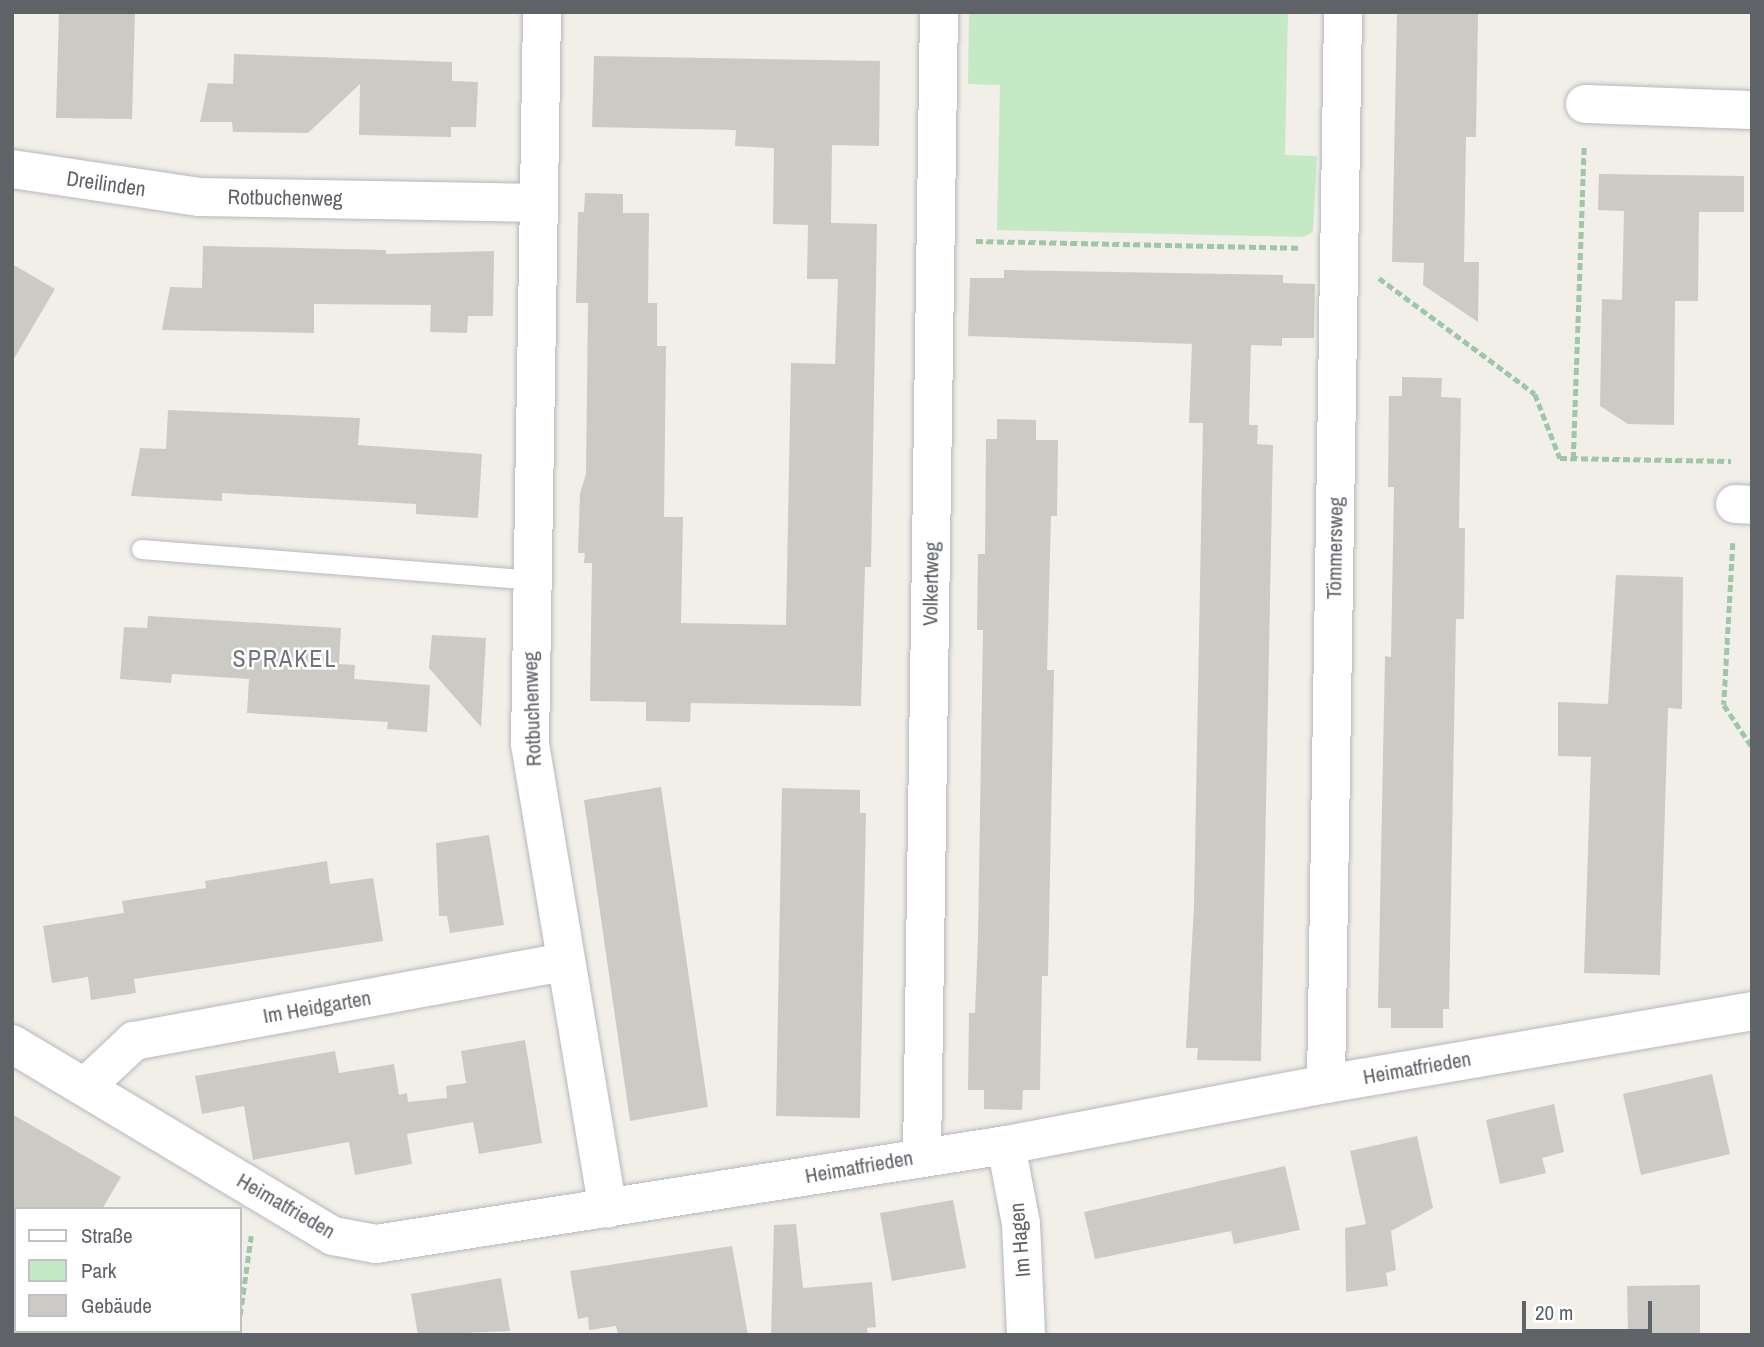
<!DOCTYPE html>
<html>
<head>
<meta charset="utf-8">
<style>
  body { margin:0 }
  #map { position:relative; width:1764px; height:1347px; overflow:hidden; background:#f1efe8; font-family:"Archivo Narrow",sans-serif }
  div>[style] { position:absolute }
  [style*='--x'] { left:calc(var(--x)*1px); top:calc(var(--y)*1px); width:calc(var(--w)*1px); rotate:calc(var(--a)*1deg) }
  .green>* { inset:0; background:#c5e8c5 }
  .building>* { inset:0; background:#cccac5 }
  .path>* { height:4.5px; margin-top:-2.25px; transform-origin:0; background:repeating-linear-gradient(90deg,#9cc7a9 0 7px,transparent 0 10.5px) }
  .roads { filter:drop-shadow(0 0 2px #b5b8bc) drop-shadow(0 0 2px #b5b8bc) }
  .lane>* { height:19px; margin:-9.5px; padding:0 9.5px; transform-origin:9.5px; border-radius:9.5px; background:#fff }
  .street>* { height:38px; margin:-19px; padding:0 19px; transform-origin:19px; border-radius:19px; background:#fff }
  span { translate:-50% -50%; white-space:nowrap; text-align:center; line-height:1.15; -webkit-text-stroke:5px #fff; paint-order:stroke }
  .street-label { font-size:21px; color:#5f6368 }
  .quarter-label { font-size:24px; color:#70757a; letter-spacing:2px }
  .frame { position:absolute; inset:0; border:14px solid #5f6368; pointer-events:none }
  .legend { position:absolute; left:14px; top:1207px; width:228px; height:126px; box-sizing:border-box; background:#fff; border:2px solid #bfc1c3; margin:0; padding:9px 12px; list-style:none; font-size:21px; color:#5f6368 }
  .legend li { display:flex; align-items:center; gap:14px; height:35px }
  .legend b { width:35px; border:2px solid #bfc1c3 }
  .scale { position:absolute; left:1522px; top:1301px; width:130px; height:32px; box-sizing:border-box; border:4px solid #5f6368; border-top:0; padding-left:9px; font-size:21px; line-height:24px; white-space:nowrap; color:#5f6368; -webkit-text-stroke:5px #fff; paint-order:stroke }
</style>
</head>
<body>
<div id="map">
  <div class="green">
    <i style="clip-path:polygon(969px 12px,1288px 12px,1285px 155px,1317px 156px,1313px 232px,1304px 237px,997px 230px,1000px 85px,968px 84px)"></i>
  </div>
  <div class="building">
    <i style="clip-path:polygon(59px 12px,135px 12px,132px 119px,56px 118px)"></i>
    <i style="clip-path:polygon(1397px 12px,1478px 12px,1476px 137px,1466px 137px,1464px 262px,1479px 262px,1478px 322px,1423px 285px,1424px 263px,1392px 262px)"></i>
    <i style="clip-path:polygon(234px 54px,452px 62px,452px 81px,478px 82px,476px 127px,451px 127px,451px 137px,359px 135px,360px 84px,308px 133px,233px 132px,232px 122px,200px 122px,208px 83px,233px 84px)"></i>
    <i style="clip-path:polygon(594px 56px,880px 61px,879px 146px,832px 145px,831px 223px,877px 224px,871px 567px,865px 567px,861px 706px,691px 703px,690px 722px,646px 721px,646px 702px,590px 701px,592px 563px,584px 563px,585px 553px,578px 553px,580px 493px,586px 474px,588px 303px,576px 303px,577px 257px,578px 212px,584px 212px,585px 193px,623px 194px,623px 213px,649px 213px,648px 303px,657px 303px,657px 346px,666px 346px,664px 517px,683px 517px,681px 623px,786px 625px,791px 363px,835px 364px,838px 279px,807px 279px,808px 225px,773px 224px,774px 148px,735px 146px,736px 130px,592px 127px)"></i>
    <i style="clip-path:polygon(1599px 174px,1744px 176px,1744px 212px,1699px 212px,1698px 301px,1675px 301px,1674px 425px,1628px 424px,1600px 406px,1602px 299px,1622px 300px,1624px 211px,1598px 210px)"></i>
    <i style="clip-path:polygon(203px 246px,386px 250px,386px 254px,494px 251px,493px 316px,468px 316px,467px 333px,430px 332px,431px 305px,314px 304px,314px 333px,162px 330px,170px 287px,202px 288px)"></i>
    <i style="clip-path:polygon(12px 264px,55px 289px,12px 362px)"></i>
    <i style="clip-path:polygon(1004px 270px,1283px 275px,1283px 283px,1315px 284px,1314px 338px,1282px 338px,1282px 346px,1251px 345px,1249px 425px,1258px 425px,1257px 444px,1273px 445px,1261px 1061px,1197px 1060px,1198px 1048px,1186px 1048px,1194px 906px,1203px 423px,1189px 423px,1192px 344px,968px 336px,970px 278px,1004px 278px)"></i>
    <i style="clip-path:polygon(1402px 377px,1442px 378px,1441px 397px,1461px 398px,1459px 528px,1465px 528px,1464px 619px,1456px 619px,1449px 1009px,1443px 1009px,1443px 1028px,1391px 1028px,1391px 1008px,1378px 1008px,1385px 656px,1391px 657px,1394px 487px,1388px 487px,1389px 396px,1402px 396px)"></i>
    <i style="clip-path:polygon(168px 410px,360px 418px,358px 445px,482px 454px,478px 518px,416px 514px,416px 504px,222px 493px,222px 501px,131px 496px,140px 448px,166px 449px)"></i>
    <i style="clip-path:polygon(997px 419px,1036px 420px,1036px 440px,1058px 440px,1057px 516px,1051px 516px,1047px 670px,1054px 670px,1048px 976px,1042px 976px,1040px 1090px,1023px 1090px,1022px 1110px,984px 1109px,984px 1090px,968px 1090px,969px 1013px,975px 1013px,978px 937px,983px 630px,977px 630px,978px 554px,985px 554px,986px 439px,997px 439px)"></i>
    <i style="clip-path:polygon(1616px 575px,1683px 577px,1682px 709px,1668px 708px,1660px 975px,1584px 973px,1591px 757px,1558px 756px,1558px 702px,1608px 704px)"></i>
    <i style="clip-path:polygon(148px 616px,341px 628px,339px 664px,355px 665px,354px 679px,430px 685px,427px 732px,387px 729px,388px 722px,247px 713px,249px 679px,172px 674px,171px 683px,120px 679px,124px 627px,147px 628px)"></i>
    <i style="clip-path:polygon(432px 635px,486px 638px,481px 727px,429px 668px)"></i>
    <i style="clip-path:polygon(661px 787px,708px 1107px,630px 1121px,584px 800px)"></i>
    <i style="clip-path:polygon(782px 788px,860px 790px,860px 813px,866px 813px,860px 1118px,776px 1116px)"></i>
    <i style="clip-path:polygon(489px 835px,504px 925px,450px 933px,447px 916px,439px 916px,436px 843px)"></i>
    <i style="clip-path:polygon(327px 861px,330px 884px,373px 878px,383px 941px,134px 979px,136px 993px,91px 1000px,88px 977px,52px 983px,43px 926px,124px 913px,122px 901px,206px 888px,205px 881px)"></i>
    <i style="clip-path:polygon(525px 1040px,542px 1143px,479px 1154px,473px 1122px,407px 1134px,412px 1164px,355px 1175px,349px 1142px,253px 1160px,244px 1106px,202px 1114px,195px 1076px,335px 1051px,339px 1073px,394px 1064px,399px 1095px,407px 1093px,408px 1102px,447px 1098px,446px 1086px,466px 1083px,461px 1051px)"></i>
    <i style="clip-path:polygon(1712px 1074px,1730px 1154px,1641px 1175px,1623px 1094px)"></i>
    <i style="clip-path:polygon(1554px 1104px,1564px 1152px,1542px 1158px,1546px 1173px,1500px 1184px,1486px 1120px)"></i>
    <i style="clip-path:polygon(12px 1114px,121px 1177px,102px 1209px,12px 1209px)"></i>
    <i style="clip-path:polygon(1417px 1136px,1433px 1208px,1391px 1231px,1396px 1270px,1386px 1273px,1388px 1286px,1346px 1292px,1345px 1228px,1366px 1224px,1350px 1151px)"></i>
    <i style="clip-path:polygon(1285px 1166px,1300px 1230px,1234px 1244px,1231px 1231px,1095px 1259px,1084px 1212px)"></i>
    <i style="clip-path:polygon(953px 1200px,966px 1268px,892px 1281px,880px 1213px)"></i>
    <i style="clip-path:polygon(796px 1224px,803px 1288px,872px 1282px,876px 1327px,867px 1328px,868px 1335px,771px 1335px,774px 1225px)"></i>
    <i style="clip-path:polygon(732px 1246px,748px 1335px,618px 1335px,616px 1326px,589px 1330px,588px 1317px,578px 1319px,570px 1271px)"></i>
    <i style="clip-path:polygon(501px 1278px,510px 1331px,418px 1335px,411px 1294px)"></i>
    <i style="clip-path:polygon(1700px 1285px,1700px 1334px,1628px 1335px,1627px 1286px)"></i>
  </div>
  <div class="path">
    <i style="--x:976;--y:241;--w:324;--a:1.2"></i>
    <i style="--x:1379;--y:278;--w:194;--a:36.6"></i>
    <i style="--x:1535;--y:394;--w:69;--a:68.7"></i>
    <i style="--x:1560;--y:458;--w:171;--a:1"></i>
    <i style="--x:1573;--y:459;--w:314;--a:-88"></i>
    <i style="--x:1733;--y:543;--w:162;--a:93.2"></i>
    <i style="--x:1724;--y:705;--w:50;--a:56.3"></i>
    <i style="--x:240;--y:1315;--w:80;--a:-82.1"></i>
    <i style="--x:237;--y:1335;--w:4;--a:-90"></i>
  </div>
  <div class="roads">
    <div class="lane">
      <i style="--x:141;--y:549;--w:392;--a:4.5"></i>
    </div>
    <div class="street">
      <i style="--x:542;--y:12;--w:732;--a:90.94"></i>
      <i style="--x:530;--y:744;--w:471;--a:80.5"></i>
      <i style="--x:1585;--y:104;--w:167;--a:2.1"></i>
      <i style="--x:12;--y:169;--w:190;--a:8.5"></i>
      <i style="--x:200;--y:197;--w:339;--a:1"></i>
      <i style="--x:1735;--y:504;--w:17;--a:3"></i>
      <i style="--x:12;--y:1044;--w:374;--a:30.9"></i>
      <i style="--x:333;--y:1236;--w:44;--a:10.5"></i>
      <i style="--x:376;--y:1244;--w:638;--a:-8.93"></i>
      <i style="--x:1006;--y:1145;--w:326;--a:-10.8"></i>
      <i style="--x:1326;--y:1084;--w:432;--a:-9.7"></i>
      <i style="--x:1326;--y:1084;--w:1072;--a:-89.09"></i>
      <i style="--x:86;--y:1086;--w:66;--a:-43.2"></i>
      <i style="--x:134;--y:1041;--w:437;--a:-10.4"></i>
      <i style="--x:1006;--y:1145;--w:80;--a:79.2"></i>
      <i style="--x:1021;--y:1224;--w:111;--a:87.4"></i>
      <i style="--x:922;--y:1156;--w:1144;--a:-89.15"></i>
    </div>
  </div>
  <div class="street-label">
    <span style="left:106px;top:184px;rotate:8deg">Dreilinden</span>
    <span style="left:285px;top:198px;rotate:1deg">Rotbuchenweg</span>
    <span style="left:1335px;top:548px;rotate:-89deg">Tömmersweg</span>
    <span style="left:931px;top:584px;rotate:-89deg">Volkertweg</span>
    <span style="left:532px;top:709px;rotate:-92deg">Rotbuchenweg</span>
    <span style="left:317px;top:1007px;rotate:-10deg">Im Heidgarten</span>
    <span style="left:1417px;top:1068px;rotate:-10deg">Heimatfrieden</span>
    <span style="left:859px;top:1167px;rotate:-10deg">Heimatfrieden</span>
    <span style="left:286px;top:1206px;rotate:30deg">Heimatfrieden</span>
    <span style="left:1020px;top:1240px;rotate:-95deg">Im Hagen</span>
  </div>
  <div class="quarter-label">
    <span style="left:285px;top:659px">SPRAKEL</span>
  </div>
  <div class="frame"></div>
  <ul class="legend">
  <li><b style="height:9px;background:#fff"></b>Straße</li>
  <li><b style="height:19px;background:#c5e8c5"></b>Park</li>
  <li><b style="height:19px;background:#cccac5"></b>Gebäude</li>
  </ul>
  <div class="scale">20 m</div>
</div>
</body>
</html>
